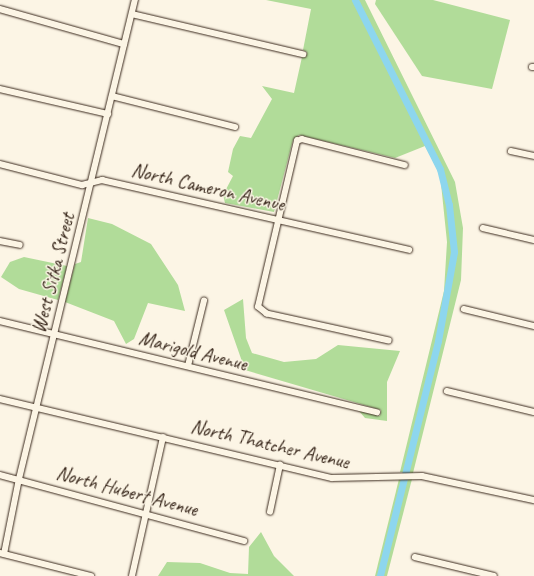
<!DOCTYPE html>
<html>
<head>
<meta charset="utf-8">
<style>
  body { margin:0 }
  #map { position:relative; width:534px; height:576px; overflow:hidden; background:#fcf5e5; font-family:Caveat,sans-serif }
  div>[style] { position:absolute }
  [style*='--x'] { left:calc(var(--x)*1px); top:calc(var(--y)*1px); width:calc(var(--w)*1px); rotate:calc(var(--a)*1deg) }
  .green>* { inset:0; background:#b1dc99 }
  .canal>* { height:7px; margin:-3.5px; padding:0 3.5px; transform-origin:3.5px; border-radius:3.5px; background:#8dd6ee }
  .roads { filter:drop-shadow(0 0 1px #3b2a1e) drop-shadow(0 0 1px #3b2a1e) }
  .minor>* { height:5.5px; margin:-2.75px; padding:0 2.75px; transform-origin:2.75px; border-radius:2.75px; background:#fcf5e5 }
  span { translate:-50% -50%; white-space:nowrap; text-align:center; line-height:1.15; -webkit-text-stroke:3px #fcf5e5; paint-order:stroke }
  .street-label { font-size:20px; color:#3b2a1e }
</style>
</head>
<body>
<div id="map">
  <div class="green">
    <i style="clip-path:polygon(266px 0,365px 0,455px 182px,463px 228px,461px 280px,413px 473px,400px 472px,444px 291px,447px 242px,440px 174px,425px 146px,395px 158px,299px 135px,293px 140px,274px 212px,225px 203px,223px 195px,233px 176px,228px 172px,233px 149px,240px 136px,251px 138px,272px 99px,262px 86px,294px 93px,302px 57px,306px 57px,307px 52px,303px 50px,311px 9px)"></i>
    <i style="clip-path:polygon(376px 0,433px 0,510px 20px,492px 89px,422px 76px,375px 4px)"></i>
    <i style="clip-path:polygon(88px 218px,112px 224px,151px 244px,178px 285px,185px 311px,148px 303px,134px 339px,126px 344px,114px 321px,65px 302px,75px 264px,81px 262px)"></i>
    <i style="clip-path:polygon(24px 257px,67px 266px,58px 300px,19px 289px,1px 277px,10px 262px)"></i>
    <i style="clip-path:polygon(243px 299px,246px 338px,252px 353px,284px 362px,316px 359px,338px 345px,400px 351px,387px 382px,387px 421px,365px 418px,359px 411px,380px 416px,381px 410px,245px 370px,224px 310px)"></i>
    <i style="clip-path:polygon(399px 479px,412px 479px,387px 576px,375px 576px)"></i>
    <i style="clip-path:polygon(261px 532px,274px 556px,294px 576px,158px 576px,167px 562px,200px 563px,230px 573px,248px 574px,249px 547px)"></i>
  </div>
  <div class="canal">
    <i style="--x:355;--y:0;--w:189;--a:63.3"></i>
    <i style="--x:440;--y:169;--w:37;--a:76"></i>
    <i style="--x:449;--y:205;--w:47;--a:83.9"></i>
    <i style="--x:454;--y:252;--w:90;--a:100.2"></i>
    <i style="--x:438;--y:341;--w:242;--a:103.9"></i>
  </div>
  <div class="roads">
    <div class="minor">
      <i style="--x:0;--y:9;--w:129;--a:15.8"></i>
      <i style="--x:132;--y:14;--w:176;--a:13.2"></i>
      <i style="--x:532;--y:67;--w:2;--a:0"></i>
      <i style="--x:0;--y:89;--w:111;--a:13"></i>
      <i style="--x:112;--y:96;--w:127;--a:14.1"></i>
      <i style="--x:511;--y:151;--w:24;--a:12"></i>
      <i style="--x:0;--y:164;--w:85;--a:14.4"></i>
      <i style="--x:82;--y:185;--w:21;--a:-14"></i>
      <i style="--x:102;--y:180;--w:315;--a:12.8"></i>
      <i style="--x:483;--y:228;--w:52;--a:13.2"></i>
      <i style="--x:0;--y:241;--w:20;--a:11"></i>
      <i style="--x:464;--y:309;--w:72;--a:13.7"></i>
      <i style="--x:0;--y:321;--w:388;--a:13.6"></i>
      <i style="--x:389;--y:341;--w:125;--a:-167.5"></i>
      <i style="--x:267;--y:314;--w:11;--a:-142"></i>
      <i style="--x:258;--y:307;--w:171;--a:-76.8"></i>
      <i style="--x:297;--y:141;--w:5;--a:-22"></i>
      <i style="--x:302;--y:139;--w:106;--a:14.2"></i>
      <i style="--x:188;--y:366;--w:67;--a:-76.2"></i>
      <i style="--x:447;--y:391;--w:89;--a:13.6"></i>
      <i style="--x:0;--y:399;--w:341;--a:13.4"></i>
      <i style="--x:332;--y:478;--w:90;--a:-1.3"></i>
      <i style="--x:422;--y:476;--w:115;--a:12.1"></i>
      <i style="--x:0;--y:475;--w:253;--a:15.1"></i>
      <i style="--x:270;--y:512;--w:48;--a:-78"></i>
      <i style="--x:0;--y:553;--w:94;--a:14.2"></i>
      <i style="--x:4;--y:554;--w:76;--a:-78.7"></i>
      <i style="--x:19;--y:479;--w:493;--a:-76.4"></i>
      <i style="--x:415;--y:557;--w:81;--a:13.5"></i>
      <i style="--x:132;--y:576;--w:142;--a:-77.4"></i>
    </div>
  </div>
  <div class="street-label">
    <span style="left:208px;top:187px;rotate:13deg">North Cameron Avenue</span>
    <span style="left:53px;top:273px;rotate:-76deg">West Sitka Street</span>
    <span style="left:193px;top:351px;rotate:14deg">Marigold Avenue</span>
    <span style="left:270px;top:444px;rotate:13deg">North Thatcher Avenue</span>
    <span style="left:127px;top:491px;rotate:15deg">North Hubert Avenue</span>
  </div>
</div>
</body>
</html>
